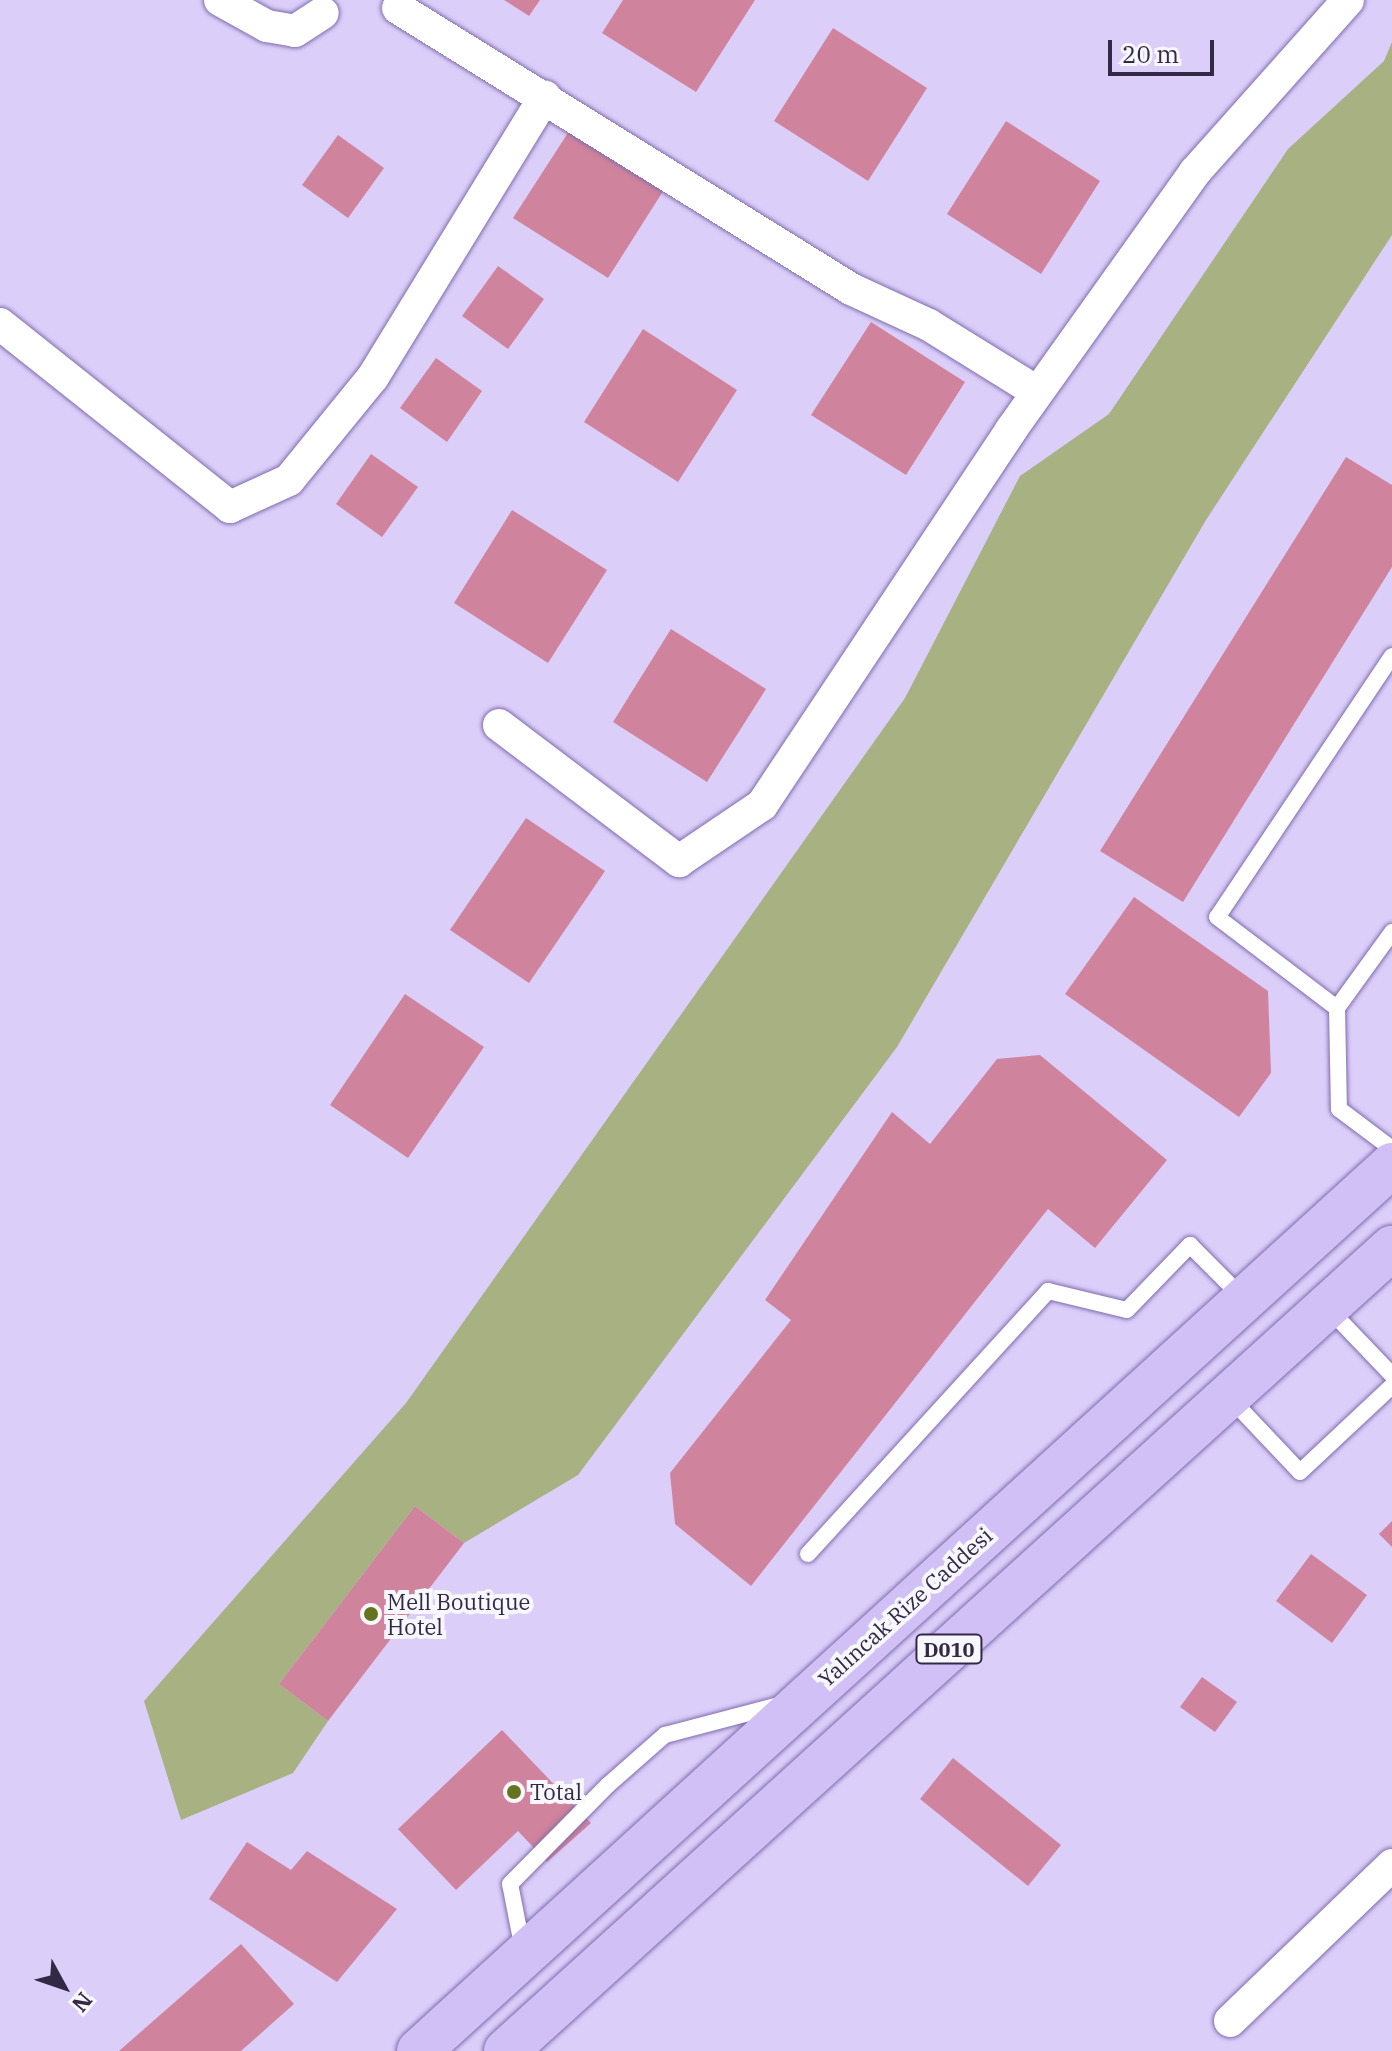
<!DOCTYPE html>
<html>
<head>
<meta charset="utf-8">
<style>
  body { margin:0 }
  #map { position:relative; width:1392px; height:2051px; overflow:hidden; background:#dbcffa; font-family:"IBM Plex Serif",serif }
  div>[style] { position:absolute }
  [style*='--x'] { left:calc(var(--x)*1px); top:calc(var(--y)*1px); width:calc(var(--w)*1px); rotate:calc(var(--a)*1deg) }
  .green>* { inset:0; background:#a7b182 }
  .building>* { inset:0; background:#d0839d }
  .roads { filter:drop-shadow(0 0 2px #816cad) drop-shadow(0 0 2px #816cad) }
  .service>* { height:16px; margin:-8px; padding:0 8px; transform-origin:8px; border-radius:8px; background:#fff }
  .minor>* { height:32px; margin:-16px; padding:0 16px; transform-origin:16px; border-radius:16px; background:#fff }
  .trunk>* { height:44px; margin:-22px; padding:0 22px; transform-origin:22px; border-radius:22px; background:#d0c0f6 }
  .dots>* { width:22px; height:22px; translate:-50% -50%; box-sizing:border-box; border:4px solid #f9f7fe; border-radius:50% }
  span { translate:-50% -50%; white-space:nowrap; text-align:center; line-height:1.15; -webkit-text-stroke:8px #f9f7fe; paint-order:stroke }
  .shield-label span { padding:2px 6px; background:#f9f7fe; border:2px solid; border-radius:6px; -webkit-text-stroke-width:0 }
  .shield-label { font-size:20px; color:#322945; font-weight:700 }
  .poi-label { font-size:22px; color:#322945 }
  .left { translate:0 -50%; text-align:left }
  .street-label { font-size:22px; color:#322945 }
  .north { position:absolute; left:24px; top:1947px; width:80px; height:80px; -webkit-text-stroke:6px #f9f7fe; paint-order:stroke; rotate:130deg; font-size:22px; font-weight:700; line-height:32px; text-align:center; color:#322945 }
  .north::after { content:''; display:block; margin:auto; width:28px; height:36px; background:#322945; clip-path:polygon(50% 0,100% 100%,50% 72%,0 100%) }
  .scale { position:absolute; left:1108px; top:40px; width:106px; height:36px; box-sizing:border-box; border:4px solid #322945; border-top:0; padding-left:10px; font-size:24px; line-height:28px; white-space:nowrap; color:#322945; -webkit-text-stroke:6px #f9f7fe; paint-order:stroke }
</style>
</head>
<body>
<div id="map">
  <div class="green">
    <i style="clip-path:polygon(1392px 42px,1392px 235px,1206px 520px,897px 1047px,578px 1475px,464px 1543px,415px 1506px,279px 1684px,328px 1721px,293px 1773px,181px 1820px,144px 1701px,406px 1403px,905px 698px,1020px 476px,1109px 414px,1288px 149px,1384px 61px)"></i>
  </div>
  <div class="building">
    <i style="clip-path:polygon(504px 0,540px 0,529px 16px)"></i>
    <i style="clip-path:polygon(623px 0,755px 0,696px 92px,602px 33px)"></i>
    <i style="clip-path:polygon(833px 28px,927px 88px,868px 181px,774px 121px)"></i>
    <i style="clip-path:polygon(1006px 121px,1100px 181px,1041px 274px,947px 214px)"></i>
    <i style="clip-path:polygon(573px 125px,667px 185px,608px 278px,513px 218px)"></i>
    <i style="clip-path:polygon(338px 135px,384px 168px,348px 218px,302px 185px)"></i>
    <i style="clip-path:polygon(498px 266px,544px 299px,508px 349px,462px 316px)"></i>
    <i style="clip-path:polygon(871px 322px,965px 382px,906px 475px,811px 415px)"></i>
    <i style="clip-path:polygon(643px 329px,737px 390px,678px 482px,584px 422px)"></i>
    <i style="clip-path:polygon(436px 358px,482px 391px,447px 442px,400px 408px)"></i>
    <i style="clip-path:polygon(371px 454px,418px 487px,382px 537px,336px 504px)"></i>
    <i style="clip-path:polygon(1346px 457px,1392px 485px,1392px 567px,1183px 902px,1100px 851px)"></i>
    <i style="clip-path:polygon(512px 510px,607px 570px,548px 663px,454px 603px)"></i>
    <i style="clip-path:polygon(671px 629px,766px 689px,707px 782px,613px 722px)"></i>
    <i style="clip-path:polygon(526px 818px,605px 871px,529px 983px,450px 930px)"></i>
    <i style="clip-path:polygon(1134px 897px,1268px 991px,1271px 1073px,1239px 1117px,1065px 994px)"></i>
    <i style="clip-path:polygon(405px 994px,484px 1047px,408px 1158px,330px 1105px)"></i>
    <i style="clip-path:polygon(1040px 1055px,1167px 1160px,1095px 1248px,1048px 1209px,751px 1586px,675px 1524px,670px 1473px,791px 1320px,765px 1300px,892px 1112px,930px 1144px,997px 1059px)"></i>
    <i style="clip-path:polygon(415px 1506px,464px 1543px,328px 1721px,279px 1684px)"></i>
    <i style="clip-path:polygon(1392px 1521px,1392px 1547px,1379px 1534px)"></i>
    <i style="clip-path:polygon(1311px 1554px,1367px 1595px,1332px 1643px,1276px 1601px)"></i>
    <i style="clip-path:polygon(1202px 1677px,1237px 1702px,1215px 1732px,1180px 1707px)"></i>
    <i style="clip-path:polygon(502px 1730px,591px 1823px,547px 1862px,518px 1831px,456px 1890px,398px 1829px)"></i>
    <i style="clip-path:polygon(953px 1758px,1061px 1845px,1028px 1886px,920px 1799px)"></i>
    <i style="clip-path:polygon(247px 1842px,291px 1870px,307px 1851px,397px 1909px,337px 1982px,209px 1899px)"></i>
    <i style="clip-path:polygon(241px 1944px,294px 2004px,241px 2051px,119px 2051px)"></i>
  </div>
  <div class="roads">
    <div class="service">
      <i style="--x:1392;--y:656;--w:314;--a:123.8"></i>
      <i style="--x:1217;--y:917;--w:151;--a:37.2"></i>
      <i style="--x:1337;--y:1008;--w:94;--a:-54.1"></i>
      <i style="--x:1337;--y:1008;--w:101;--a:88.9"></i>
      <i style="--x:1339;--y:1109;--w:66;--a:37"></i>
      <i style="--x:1327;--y:1307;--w:94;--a:46.3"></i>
      <i style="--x:1229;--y:1397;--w:103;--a:46.6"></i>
      <i style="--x:1300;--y:1472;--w:126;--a:-43.1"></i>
      <i style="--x:808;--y:1554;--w:356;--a:-47.6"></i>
      <i style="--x:1048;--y:1291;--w:81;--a:13.5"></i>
      <i style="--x:1127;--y:1310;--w:91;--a:-45.9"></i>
      <i style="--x:1190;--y:1245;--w:75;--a:45"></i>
      <i style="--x:523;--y:1950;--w:67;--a:-101.1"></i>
      <i style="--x:510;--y:1884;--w:139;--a:-45.3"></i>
      <i style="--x:608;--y:1785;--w:76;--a:-41.3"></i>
      <i style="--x:665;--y:1735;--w:118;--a:-14.7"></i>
    </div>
    <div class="minor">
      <i style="--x:220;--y:0;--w:54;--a:29"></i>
      <i style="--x:267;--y:26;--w:28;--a:10"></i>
      <i style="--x:295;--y:31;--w:33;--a:-33"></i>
      <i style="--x:398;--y:8;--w:533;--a:31.81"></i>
      <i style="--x:851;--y:289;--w:86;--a:24.8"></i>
      <i style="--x:929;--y:325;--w:127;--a:31.8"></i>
      <i style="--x:0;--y:324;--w:294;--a:38.5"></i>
      <i style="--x:230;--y:507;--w:65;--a:-24.6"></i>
      <i style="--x:289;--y:480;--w:133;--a:-50.8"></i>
      <i style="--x:373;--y:377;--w:329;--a:-58.5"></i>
      <i style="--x:499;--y:725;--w:226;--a:37.1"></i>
      <i style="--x:679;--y:861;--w:100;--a:-34"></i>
      <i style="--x:762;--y:805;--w:450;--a:-56.4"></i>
      <i style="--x:1011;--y:430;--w:317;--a:-54.5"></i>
      <i style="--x:1195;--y:172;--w:230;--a:-48.3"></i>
      <i style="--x:1230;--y:2021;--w:225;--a:-43.9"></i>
    </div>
    <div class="trunk">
      <i style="--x:419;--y:2051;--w:1316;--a:-42.32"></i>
      <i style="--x:506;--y:2051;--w:1196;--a:-42.19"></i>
    </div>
  </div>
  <div class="dots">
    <i style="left:371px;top:1614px;background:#65721e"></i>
    <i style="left:514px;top:1792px;background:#65721e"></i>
  </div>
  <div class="shield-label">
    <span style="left:949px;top:1649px">D010</span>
  </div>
  <div class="poi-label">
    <span class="left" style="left:387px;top:1614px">Mell Boutique<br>Hotel</span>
    <span class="left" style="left:530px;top:1792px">Total</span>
  </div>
  <div class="street-label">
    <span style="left:905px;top:1607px;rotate:-42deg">Yalıncak Rize Caddesi</span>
  </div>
  <div class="north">N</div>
  <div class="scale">20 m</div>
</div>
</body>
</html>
